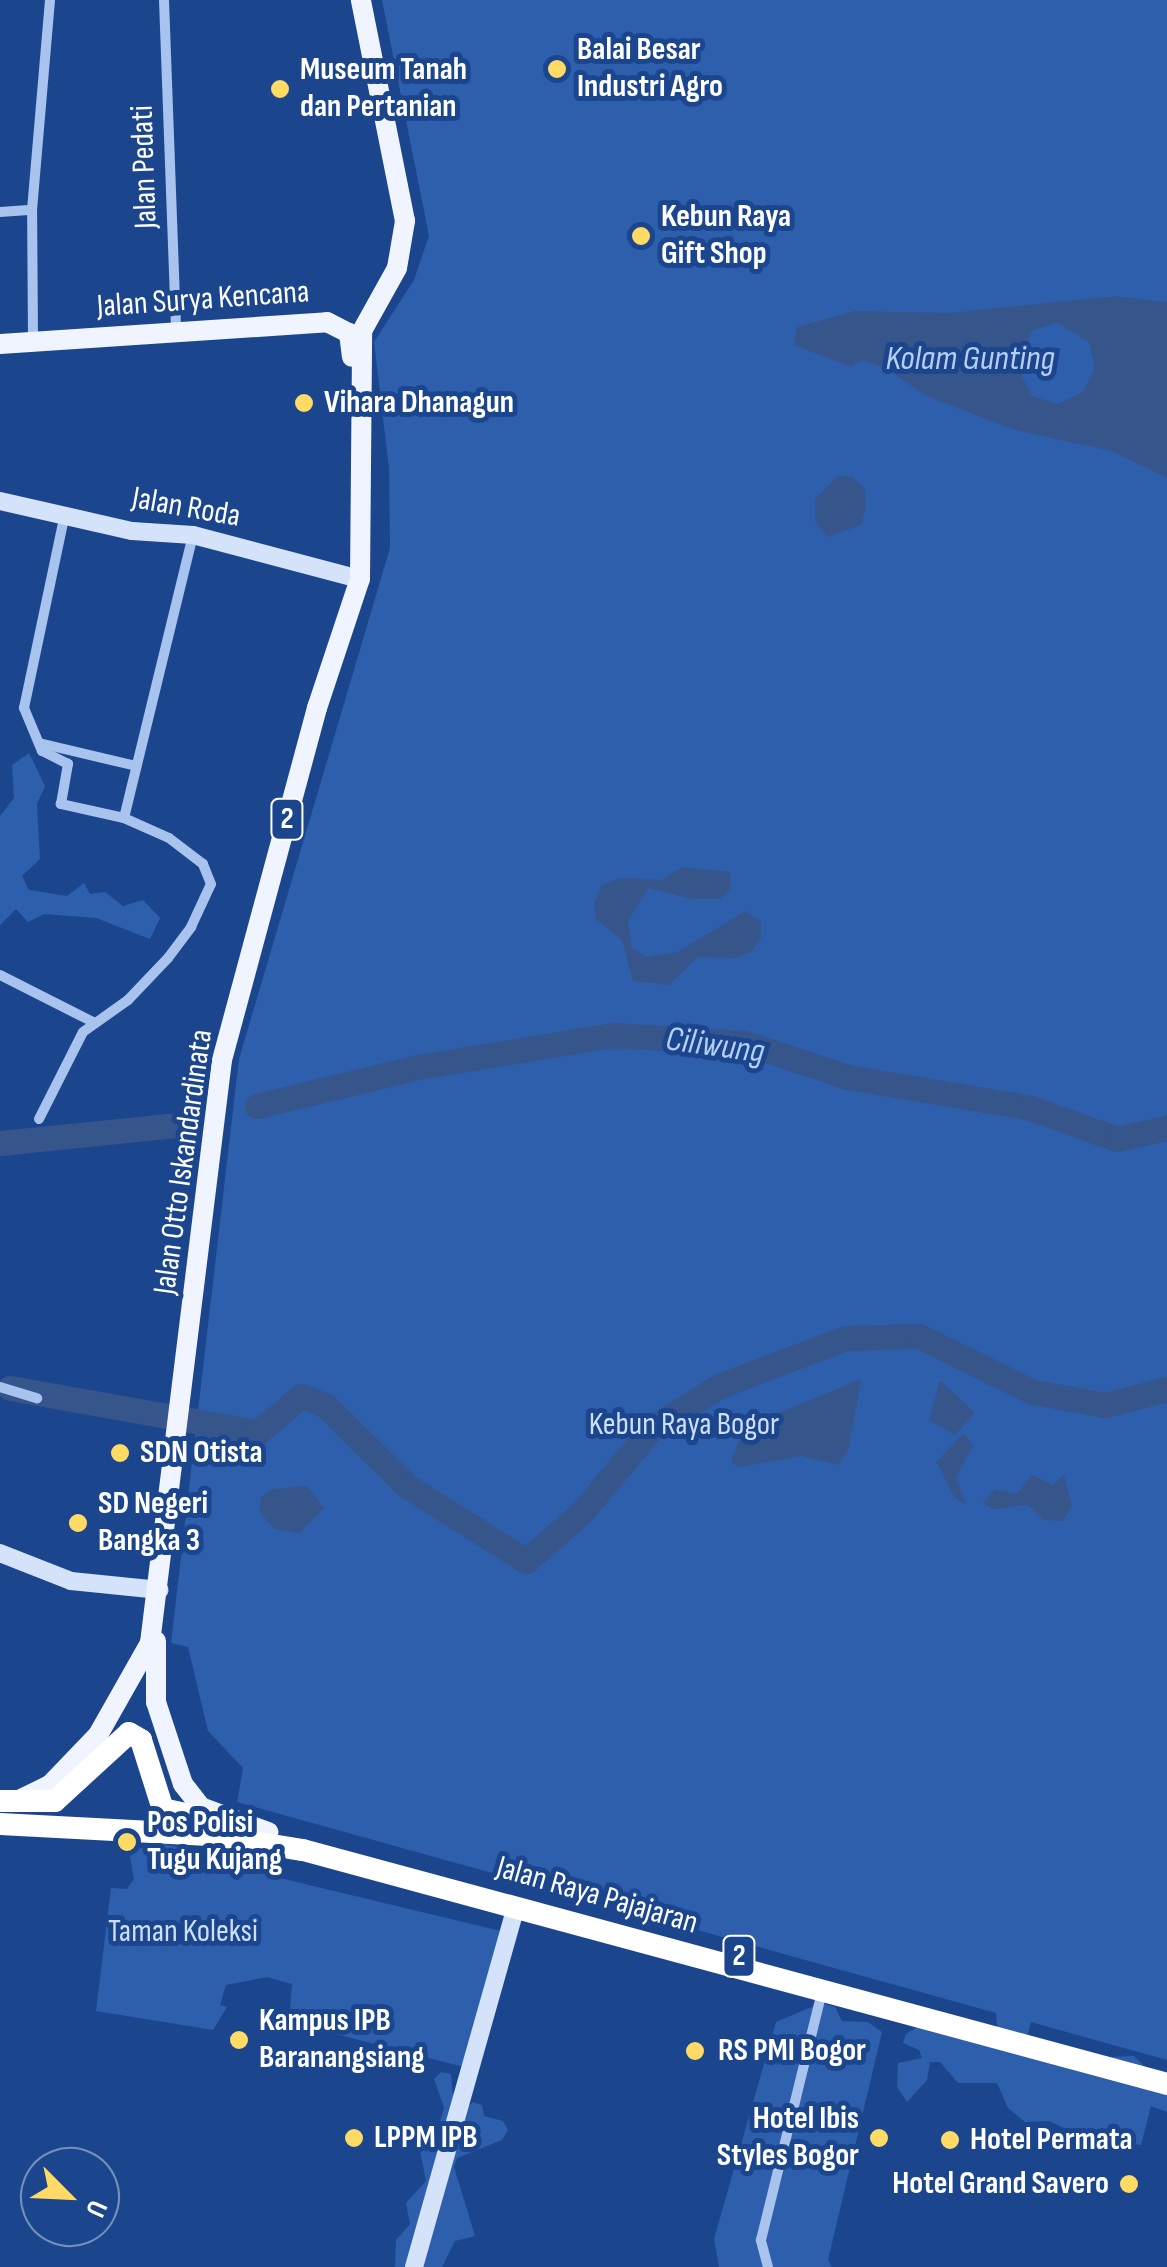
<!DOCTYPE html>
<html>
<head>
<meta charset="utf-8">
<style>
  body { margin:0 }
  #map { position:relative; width:1167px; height:2267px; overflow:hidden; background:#1b468e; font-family:"Sofia Sans Condensed",sans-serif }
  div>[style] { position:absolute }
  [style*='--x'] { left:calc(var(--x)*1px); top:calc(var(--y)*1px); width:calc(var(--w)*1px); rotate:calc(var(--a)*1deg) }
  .green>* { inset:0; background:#2e5fac }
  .water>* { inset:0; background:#36558a }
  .river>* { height:25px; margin:-12.5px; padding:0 12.5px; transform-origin:12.5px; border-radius:12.5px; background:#36558a }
  .street>* { height:10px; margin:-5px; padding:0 5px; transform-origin:5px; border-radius:5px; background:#a8c3ee }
  .secondary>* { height:18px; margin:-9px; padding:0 9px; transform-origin:9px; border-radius:9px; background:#d5e3fa }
  .primary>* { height:20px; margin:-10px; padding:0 10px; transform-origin:10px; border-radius:10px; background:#eff4ff }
  .highway>* { height:22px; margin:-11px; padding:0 11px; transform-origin:11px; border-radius:11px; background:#fff }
  .tram>* { height:2.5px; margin:-1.25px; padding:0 1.25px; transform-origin:1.25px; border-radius:1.25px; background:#fff }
  .dots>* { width:28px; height:28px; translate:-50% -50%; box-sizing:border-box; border:5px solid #1b468e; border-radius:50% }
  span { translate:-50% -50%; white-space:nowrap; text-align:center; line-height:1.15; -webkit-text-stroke:10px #1b468e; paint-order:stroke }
  .shield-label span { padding:2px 8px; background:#1b468e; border:2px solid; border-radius:8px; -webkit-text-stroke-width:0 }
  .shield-label { font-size:30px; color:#fff; font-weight:700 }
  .poi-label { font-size:32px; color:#fff; font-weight:700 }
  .left { translate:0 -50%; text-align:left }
  .right { translate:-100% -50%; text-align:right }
  .street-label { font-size:32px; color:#fff }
  .park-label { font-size:32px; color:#cedffa }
  .water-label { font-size:35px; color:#b4cef5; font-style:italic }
  .north { position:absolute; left:20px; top:2147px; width:100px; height:100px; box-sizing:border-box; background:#1b468e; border:2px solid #7690bb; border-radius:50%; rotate:114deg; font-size:28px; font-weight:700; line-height:40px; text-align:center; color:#fff }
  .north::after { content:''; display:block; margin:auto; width:35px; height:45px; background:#ffdb65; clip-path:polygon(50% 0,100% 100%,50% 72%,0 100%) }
</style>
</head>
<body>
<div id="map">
  <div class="green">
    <i style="clip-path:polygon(382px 0,1167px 0,1167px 2060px,1031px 2022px,1027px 2037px,1110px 2057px,1134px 2056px,1167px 2089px,1167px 2112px,1151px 2106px,1141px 2145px,1090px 2140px,1049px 2121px,1025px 2122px,1008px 2108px,997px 2083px,958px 2083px,940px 2062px,930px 2062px,927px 2080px,907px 2102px,897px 2087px,898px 2063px,922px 2058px,919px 2050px,903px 2043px,906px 2034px,930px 2019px,991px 2031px,997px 2026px,996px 2013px,237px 1802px,243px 1768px,208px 1731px,188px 1647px,171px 1643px,239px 1059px,390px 548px,389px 468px,374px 342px,414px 280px,429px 236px)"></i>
    <i style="clip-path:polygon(29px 753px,45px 786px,37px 804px,40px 859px,22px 876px,29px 890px,67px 896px,84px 883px,90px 894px,105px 892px,123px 906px,143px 900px,160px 918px,150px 939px,96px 918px,44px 914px,28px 922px,16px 909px,0 925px,0 816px,14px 798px,12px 765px)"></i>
    <i style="clip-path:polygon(157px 1843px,278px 1865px,276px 1877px,509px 1933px,468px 2068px,289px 2022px,292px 1984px,267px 1977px,226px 1985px,220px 2005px,227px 2007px,213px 2030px,96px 2011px,111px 1888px,127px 1889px,134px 1879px,129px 1852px)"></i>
    <i style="clip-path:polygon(821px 2003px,835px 2007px,842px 2021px,868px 2022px,882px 2032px,828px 2260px,832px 2267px,719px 2267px,714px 2239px,776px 2022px)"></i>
    <i style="clip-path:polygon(441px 2072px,451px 2074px,453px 2097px,465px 2109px,473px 2102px,482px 2105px,484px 2116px,503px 2121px,508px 2130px,502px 2140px,457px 2158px,454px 2167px,475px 2236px,455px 2241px,442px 2267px,395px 2267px,396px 2240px,410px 2224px,406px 2203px,426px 2181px,420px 2151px,435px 2138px,444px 2108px,434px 2079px)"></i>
  </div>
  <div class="water">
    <i style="clip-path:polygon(evenodd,1116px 296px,1167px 302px,1167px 478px,1112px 451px,1015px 430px,926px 396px,886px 368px,862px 360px,851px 367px,794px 345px,797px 327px,855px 311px,950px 313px,1116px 296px,1057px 323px,1089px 342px,1095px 368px,1083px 392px,1058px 404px,1032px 396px,1015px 363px,1033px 330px,1057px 323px)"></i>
    <i style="clip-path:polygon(838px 476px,852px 477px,865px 489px,866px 507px,861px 525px,827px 537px,815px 521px,815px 499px)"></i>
    <i style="clip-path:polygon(682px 867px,730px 872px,731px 889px,720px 899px,693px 899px,648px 888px,628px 921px,632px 948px,647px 957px,678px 952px,745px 911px,761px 922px,761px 938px,751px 952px,734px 958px,698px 957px,669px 985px,633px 981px,622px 940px,596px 919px,594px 903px,602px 885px,620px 878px,663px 880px)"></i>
    <i style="clip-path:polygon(861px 1379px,849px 1448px,838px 1465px,802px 1456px,738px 1467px,731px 1462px,738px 1442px,760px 1421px)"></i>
    <i style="clip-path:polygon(940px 1380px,975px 1413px,955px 1435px,929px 1420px)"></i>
    <i style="clip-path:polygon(964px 1433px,973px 1446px,956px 1477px,966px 1504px,955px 1498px,936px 1462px)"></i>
    <i style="clip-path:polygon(1032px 1475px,1053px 1485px,1064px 1475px,1072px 1506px,1063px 1521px,1043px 1520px,1028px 1505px,993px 1509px,983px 1503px,995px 1489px,1017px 1494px)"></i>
    <i style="clip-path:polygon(307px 1486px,324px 1508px,299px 1533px,274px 1529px,259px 1511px,261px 1497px,273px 1489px)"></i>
  </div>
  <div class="river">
    <i style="--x:257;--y:1106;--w:166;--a:-13.6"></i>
    <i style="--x:418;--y:1067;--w:198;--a:-9.3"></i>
    <i style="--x:613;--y:1035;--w:132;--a:3.5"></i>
    <i style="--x:745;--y:1043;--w:108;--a:18.3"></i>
    <i style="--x:848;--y:1077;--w:186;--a:9.6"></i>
    <i style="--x:1031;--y:1108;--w:90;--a:20"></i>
    <i style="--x:1116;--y:1139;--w:52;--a:-12.2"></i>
    <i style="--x:0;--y:1143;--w:179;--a:-5.8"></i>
    <i style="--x:10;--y:1388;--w:252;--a:10.1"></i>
    <i style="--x:258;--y:1432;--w:56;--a:-39.9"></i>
    <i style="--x:301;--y:1396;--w:26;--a:21"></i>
    <i style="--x:325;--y:1405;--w:115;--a:44.6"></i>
    <i style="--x:407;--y:1486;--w:141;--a:32.2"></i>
    <i style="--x:526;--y:1561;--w:74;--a:-41.2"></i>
    <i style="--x:582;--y:1512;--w:111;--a:-50.1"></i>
    <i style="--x:653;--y:1427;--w:78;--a:-31.8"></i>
    <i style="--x:719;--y:1386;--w:136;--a:-20.7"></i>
    <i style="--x:846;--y:1338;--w:73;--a:-1.6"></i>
    <i style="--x:919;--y:1336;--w:127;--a:26.2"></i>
    <i style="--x:1033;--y:1392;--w:73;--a:10.2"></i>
    <i style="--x:1105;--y:1405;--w:64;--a:-14.5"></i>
  </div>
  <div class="street">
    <i style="--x:164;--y:0;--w:332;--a:87.9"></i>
    <i style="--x:0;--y:212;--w:32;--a:-4"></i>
    <i style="--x:33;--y:340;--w:130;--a:-90.4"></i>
    <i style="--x:32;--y:210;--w:211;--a:-85.1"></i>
    <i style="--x:39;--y:743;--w:100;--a:13.3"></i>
    <i style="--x:124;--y:818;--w:291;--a:-76.3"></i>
    <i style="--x:0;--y:975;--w:104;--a:26.8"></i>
    <i style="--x:39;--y:1119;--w:97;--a:-63.2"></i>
    <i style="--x:83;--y:1032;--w:55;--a:-35.4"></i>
    <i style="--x:128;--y:1000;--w:58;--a:-46.4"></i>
    <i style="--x:168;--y:958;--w:39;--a:-53"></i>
    <i style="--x:191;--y:927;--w:47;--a:-65.1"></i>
    <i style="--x:211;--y:884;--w:22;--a:-112"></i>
    <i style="--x:203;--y:864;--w:43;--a:-142.6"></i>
    <i style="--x:169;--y:838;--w:49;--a:-156"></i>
    <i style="--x:124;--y:818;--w:65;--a:-167.5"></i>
    <i style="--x:61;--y:804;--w:41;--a:-80.1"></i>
    <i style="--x:68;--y:764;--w:29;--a:-153"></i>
    <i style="--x:42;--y:751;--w:47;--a:-112.7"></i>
    <i style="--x:24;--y:708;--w:199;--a:-78.1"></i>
    <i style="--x:0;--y:1387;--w:39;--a:17"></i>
    <i style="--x:768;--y:2267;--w:28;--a:-105"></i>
    <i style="--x:761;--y:2240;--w:256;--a:-76.2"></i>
  </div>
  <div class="secondary">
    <i style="--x:0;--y:501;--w:135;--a:12.8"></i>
    <i style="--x:132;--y:531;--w:61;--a:3.8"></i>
    <i style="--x:193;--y:535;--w:173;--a:14.8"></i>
    <i style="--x:0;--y:1553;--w:76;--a:21.5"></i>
    <i style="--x:71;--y:1581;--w:89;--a:5.8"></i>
    <i style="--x:414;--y:2267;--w:375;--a:-74.2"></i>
  </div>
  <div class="primary">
    <i style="--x:0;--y:344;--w:328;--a:-3.8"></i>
    <i style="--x:327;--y:322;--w:25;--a:27"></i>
    <i style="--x:349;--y:333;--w:24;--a:83"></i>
    <i style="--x:156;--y:1641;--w:61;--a:90"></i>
    <i style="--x:156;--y:1702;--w:86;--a:71.8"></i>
    <i style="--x:183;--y:1784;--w:29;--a:52"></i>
    <i style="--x:201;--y:1807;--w:72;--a:20.5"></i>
    <i style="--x:19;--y:1800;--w:34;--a:-26"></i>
    <i style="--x:50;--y:1785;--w:69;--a:-46.2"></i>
    <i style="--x:98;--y:1735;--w:106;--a:-60.5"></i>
    <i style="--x:150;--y:1643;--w:587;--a:-82.96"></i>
    <i style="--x:222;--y:1060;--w:365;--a:-74.9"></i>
    <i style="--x:317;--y:708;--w:136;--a:-71.6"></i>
    <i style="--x:360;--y:579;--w:248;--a:-89.5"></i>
    <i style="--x:362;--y:331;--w:72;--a:-60.9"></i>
    <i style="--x:397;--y:268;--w:48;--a:-80.3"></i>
    <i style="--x:405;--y:221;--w:225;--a:-101.3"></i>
  </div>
  <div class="highway">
    <i style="--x:0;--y:1801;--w:55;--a:0"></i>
    <i style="--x:55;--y:1801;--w:100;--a:-42.6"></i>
    <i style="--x:129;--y:1733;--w:14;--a:30"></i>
    <i style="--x:141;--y:1740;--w:86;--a:72.4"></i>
    <i style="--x:167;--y:1810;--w:72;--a:12.1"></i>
    <i style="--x:0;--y:1824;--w:209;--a:3"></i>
    <i style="--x:209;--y:1835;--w:95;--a:9.1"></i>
    <i style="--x:303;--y:1850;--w:895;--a:15.15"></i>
  </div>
  <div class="tram">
    <i style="--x:192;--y:1164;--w:6;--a:-81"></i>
  </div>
  <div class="dots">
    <i style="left:557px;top:69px;background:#ffdb65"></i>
    <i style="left:280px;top:89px;background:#ffdb65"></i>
    <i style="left:641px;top:236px;background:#ffdb65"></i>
    <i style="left:304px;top:403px;background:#ffdb65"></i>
    <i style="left:120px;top:1453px;background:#ffdb65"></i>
    <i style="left:78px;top:1523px;background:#ffdb65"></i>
    <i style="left:127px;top:1842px;background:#ffdb65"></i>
    <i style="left:239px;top:2040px;background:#ffdb65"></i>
    <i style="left:695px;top:2051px;background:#ffdb65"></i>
    <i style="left:354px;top:2138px;background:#ffdb65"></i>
    <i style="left:879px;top:2138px;background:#ffdb65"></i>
    <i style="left:950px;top:2140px;background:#ffdb65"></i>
    <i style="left:1129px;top:2184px;background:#ffdb65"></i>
  </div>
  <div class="shield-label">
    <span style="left:287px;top:819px">2</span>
    <span style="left:739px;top:1956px">2</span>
  </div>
  <div class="poi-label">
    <span class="left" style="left:577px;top:69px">Balai Besar<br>Industri Agro</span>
    <span class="left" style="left:300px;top:89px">Museum Tanah<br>dan Pertanian</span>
    <span class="left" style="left:661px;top:236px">Kebun Raya<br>Gift Shop</span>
    <span class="left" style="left:324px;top:403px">Vihara Dhanagun</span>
    <span class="left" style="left:140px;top:1453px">SDN Otista</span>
    <span class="left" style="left:98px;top:1523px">SD Negeri<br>Bangka 3</span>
    <span class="left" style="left:147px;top:1842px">Pos Polisi<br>Tugu Kujang</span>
    <span class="left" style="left:259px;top:2040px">Kampus IPB<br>Baranangsiang</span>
    <span class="left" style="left:718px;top:2051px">RS PMI Bogor</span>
    <span class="right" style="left:859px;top:2138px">Hotel Ibis<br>Styles Bogor</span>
    <span class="left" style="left:374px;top:2138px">LPPM IPB</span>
    <span class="left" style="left:970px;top:2140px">Hotel Permata</span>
    <span class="right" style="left:1109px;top:2184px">Hotel Grand Savero</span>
  </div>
  <div class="street-label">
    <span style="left:145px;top:167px;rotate:-92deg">Jalan Pedati</span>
    <span style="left:203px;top:300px;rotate:-4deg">Jalan Surya Kencana</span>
    <span style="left:186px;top:508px;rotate:10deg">Jalan Roda</span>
    <span style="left:184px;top:1162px;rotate:-82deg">Jalan Otto Iskandardinata</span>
    <span style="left:597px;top:1896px;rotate:16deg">Jalan Raya Pajajaran</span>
  </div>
  <div class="park-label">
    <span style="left:684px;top:1425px">Kebun Raya Bogor</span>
    <span style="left:183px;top:1932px">Taman Koleksi</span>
  </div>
  <div class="water-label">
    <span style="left:970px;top:359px">Kolam Gunting</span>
    <span style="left:715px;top:1046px;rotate:8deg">Ciliwung</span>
  </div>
  <div class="north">U</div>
</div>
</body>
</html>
